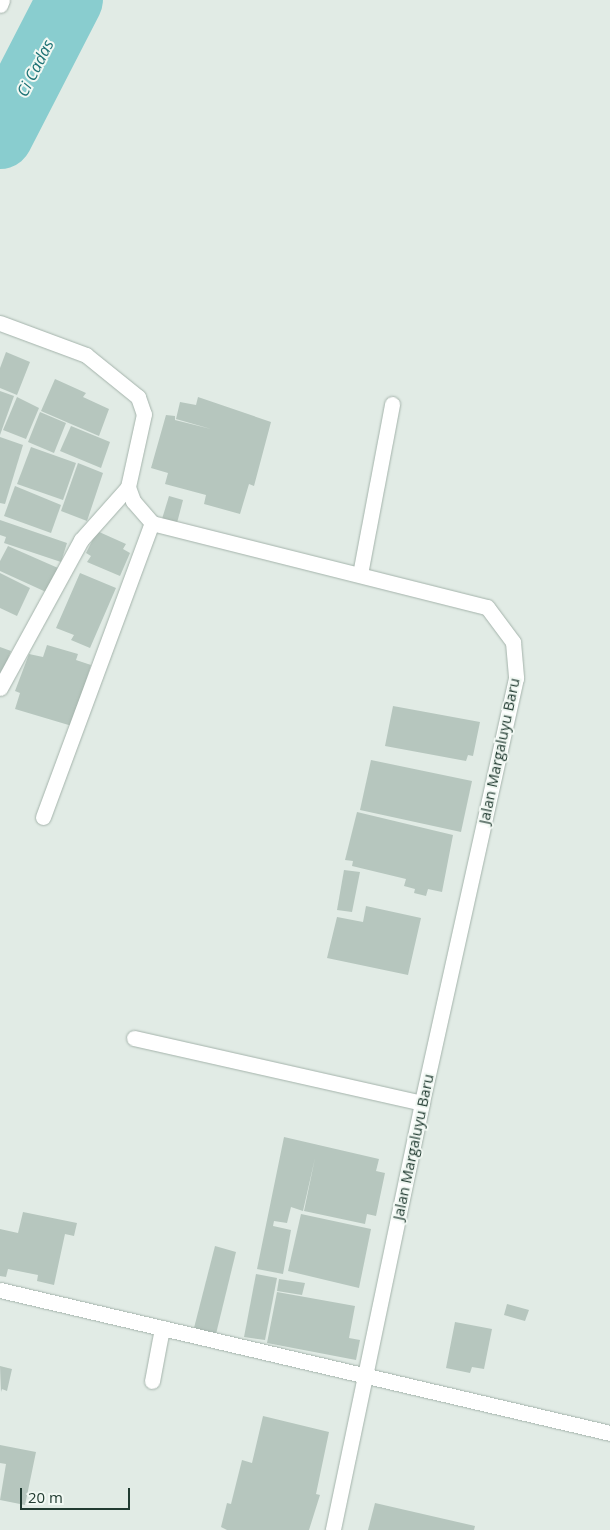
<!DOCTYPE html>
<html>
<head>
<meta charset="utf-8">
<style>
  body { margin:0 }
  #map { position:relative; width:610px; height:1530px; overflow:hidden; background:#e1ebe5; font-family:"Open Sans",sans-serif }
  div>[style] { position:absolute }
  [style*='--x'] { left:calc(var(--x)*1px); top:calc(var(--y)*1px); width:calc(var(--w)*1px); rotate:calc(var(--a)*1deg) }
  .river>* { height:66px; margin:-33px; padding:0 33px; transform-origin:33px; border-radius:33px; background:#89cdcf }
  .building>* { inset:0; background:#b6c6be }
  .roads { filter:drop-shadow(0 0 1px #a4b3ab) drop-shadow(0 0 1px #a4b3ab) }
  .lane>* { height:15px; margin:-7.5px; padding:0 7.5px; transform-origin:7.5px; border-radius:7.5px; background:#fff }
  .street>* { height:15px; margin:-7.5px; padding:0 7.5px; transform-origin:7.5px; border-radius:7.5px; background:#fff }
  span { translate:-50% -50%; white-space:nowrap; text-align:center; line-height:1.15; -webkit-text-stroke:4px #f1f8f3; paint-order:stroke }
  .street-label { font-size:15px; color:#213b31 }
  .water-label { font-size:16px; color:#1d7275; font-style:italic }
  .scale { position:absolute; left:20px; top:1488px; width:110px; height:22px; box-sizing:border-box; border:2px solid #213b31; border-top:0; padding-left:6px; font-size:15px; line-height:18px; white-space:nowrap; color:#213b31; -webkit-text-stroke:4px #f1f8f3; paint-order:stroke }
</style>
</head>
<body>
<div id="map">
  <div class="river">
    <i style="--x:0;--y:136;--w:153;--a:-62.8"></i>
  </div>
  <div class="building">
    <i style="clip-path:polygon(6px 352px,30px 362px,17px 395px,0 388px,0 368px)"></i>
    <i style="clip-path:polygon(55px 379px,86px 393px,83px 397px,109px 409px,99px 436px,71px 424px,75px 414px,71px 424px,41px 411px)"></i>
    <i style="clip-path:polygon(0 391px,14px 396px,0 435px)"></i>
    <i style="clip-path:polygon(17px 397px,39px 408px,26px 439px,3px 430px)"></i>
    <i style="clip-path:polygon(198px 397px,271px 422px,254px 486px,249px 484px,240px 514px,204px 504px,206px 495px,165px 484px,168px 473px,151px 468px,166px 415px,175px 416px,175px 420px,211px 429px,176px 419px,180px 402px,196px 405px)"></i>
    <i style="clip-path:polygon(40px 412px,66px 423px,54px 453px,28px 442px)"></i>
    <i style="clip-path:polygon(71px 426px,110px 442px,101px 468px,60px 451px)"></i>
    <i style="clip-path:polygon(0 437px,23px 445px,5px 504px,0 503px)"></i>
    <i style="clip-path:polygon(31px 447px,76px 463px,63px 500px,17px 484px)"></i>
    <i style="clip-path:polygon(78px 463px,103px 473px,87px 521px,61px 511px)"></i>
    <i style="clip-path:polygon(15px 486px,61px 505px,51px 533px,4px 516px)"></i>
    <i style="clip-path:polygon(169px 496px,183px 500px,177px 523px,162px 519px)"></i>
    <i style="clip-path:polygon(0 520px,67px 543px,61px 562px,4px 543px,6px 537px,0 535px)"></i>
    <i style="clip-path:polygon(97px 531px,126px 544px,123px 549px,130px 553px,120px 576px,87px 562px,91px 556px,86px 553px)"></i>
    <i style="clip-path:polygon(8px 546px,58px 568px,46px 592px,0 571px,0 561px)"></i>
    <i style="clip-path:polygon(0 573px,30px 588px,17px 616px,0 608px)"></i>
    <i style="clip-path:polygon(80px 573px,116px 588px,90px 648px,71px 640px,74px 635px,56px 628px)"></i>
    <i style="clip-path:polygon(47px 645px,78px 654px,76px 660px,91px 665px,72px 726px,15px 709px,20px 693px,15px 691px,29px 654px,43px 657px)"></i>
    <i style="clip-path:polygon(0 647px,11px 651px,0 678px)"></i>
    <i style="clip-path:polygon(393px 706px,480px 722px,473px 756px,468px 755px,466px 761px,385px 746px)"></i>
    <i style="clip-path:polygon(371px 760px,472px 781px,461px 832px,360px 810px)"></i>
    <i style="clip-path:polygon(357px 812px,453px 835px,442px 892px,428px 889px,426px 896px,414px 893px,415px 889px,404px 886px,406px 879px,352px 866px,353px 861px,345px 860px)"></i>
    <i style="clip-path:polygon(344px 870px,360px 872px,352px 912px,337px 910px)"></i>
    <i style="clip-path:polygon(366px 906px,421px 918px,408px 975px,327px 958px,337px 917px,363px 922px)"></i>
    <i style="clip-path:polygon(284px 1137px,379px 1159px,376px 1171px,385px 1173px,376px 1216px,367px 1214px,365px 1224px,304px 1211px,315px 1158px,303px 1211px,291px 1207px,287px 1223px,274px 1221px,273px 1226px,291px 1230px,283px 1274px,257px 1269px)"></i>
    <i style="clip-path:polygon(23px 1212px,77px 1223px,74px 1236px,65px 1234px,54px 1285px,37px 1281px,38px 1275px,8px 1269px,6px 1277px,0 1276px,0 1229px,18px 1233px)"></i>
    <i style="clip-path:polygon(301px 1214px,371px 1229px,359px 1288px,288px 1271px)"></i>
    <i style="clip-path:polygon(215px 1246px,236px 1252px,216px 1334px,194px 1328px)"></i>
    <i style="clip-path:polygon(256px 1274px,277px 1278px,265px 1340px,244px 1337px)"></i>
    <i style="clip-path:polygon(279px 1279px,305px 1283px,302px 1295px,277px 1291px)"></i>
    <i style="clip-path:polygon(277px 1292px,355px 1306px,349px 1338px,360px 1340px,356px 1360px,267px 1343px)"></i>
    <i style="clip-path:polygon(507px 1304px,529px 1310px,525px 1321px,504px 1315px)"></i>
    <i style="clip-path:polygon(455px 1322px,492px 1329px,484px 1369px,472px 1367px,470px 1373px,446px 1368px)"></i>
    <i style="clip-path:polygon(0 1366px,12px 1369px,7px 1391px,2px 1389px,1px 1392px)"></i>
    <i style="clip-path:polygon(263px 1416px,329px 1432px,316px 1494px,320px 1495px,309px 1530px,227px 1530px,221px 1527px,227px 1503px,231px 1504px,242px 1460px,252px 1463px)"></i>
    <i style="clip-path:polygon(0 1445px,36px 1452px,25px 1505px,0 1500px,6px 1464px,0 1463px)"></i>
    <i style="clip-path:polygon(375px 1503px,475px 1526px,474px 1530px,368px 1530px)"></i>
  </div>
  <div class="roads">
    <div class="lane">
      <i style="--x:134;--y:1038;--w:295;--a:12.7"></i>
      <i style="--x:152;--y:1381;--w:54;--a:-79.3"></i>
    </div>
    <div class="street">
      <i style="--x:0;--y:5;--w:5;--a:-68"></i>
      <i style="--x:0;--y:323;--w:92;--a:20.4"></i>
      <i style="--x:86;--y:355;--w:67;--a:38.9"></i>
      <i style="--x:138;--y:397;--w:18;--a:71"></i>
      <i style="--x:144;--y:414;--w:75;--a:102.4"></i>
      <i style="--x:128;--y:487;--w:15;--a:70"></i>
      <i style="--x:133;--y:501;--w:29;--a:49"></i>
      <i style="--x:152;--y:523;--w:345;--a:14.1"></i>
      <i style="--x:487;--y:607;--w:44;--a:53.4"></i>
      <i style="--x:513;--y:642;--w:36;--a:85"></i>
      <i style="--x:516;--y:678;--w:435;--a:102.5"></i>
      <i style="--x:422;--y:1103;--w:436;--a:101.8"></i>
      <i style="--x:360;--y:574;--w:173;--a:-79.3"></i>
      <i style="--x:0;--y:688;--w:169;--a:-61.3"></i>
      <i style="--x:81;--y:540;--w:71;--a:-48.4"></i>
      <i style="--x:43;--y:817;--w:314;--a:-69.7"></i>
      <i style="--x:0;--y:1290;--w:627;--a:13.19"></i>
    </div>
  </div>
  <div class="street-label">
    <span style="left:499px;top:751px;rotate:-78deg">Jalan Margaluyu Baru</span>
    <span style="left:413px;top:1147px;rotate:-78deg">Jalan Margaluyu Baru</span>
  </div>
  <div class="water-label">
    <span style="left:35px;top:68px;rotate:-63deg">Ci Cadas</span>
  </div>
  <div class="scale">20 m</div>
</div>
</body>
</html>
